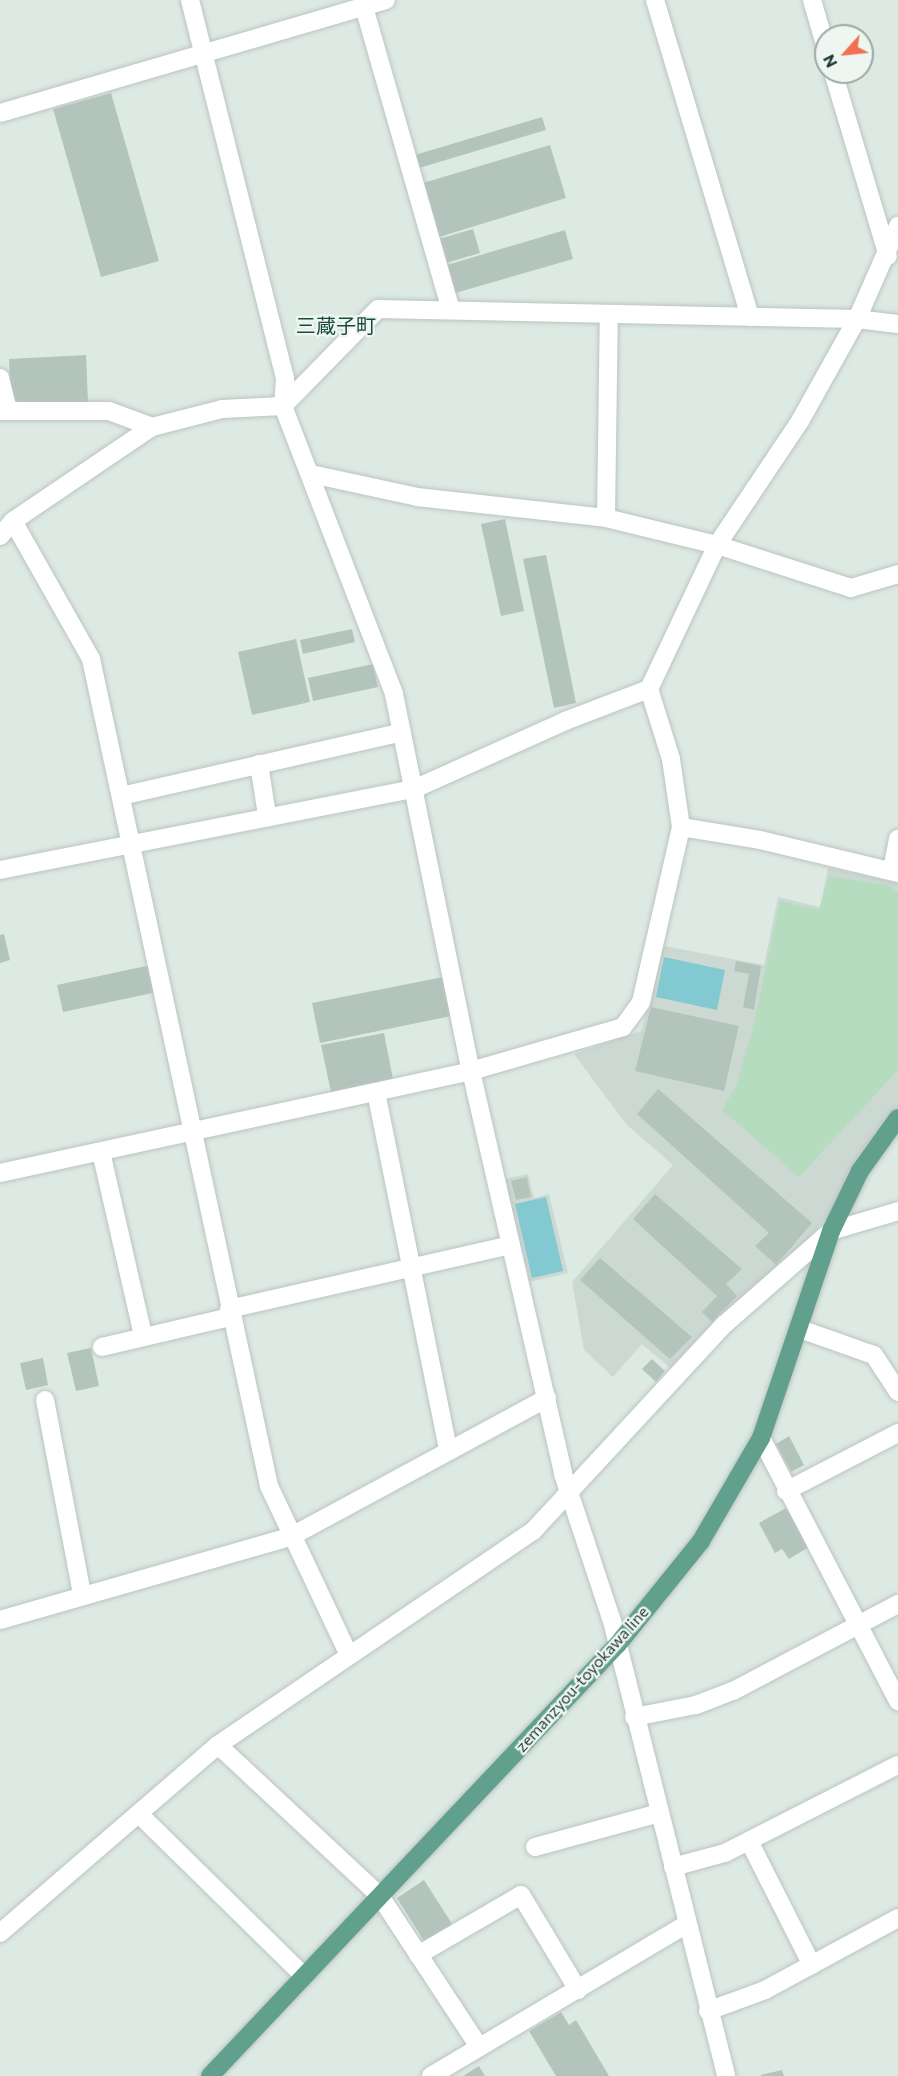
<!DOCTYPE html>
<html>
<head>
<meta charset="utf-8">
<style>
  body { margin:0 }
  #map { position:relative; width:898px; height:2076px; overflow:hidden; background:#ddeae3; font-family:Commissioner,"Noto Sans JP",sans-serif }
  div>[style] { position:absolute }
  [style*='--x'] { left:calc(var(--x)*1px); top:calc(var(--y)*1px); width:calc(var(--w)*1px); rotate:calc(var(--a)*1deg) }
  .built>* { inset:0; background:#ccd9d2 }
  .green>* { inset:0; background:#b5dcbe }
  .water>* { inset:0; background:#83c9d1 }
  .building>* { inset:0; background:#b3c4bc }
  .roads { filter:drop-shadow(0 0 2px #bcc4c1) drop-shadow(0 0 2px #bcc4c1) }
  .minor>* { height:18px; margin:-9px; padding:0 9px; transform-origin:9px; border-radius:9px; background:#fff }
  .major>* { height:18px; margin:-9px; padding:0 9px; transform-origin:9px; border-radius:9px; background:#61a08c }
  span { translate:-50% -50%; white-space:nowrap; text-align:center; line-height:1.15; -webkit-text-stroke:4.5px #eef6f1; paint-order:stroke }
  .street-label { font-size:16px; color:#1f3931 }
  .quarter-label { font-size:20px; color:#1b4b3d }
  .north { position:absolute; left:814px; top:24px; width:60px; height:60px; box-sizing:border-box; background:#eef6f1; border:2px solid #9baaa4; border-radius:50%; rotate:243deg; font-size:16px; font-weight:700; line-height:24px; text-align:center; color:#1f3931 }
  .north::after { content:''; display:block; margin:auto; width:21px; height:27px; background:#f47051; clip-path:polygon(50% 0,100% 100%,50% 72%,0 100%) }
</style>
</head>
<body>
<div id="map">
  <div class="built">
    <i style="clip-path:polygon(828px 868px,898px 883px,898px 1109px,856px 1164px,836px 1207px,798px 1250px,703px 1334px,670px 1368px,642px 1344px,613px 1377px,584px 1350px,572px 1282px,673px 1165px,626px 1124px,574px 1054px,641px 1031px,664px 946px,764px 965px,778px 897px,820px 907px)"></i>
    <i style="clip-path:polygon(528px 1174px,534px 1198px,549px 1194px,568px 1273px,530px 1282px,505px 1179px)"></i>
  </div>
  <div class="green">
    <i style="clip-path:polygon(829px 876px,887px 885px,898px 892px,898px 1070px,799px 1177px,722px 1110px,736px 1086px,753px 1028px,780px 901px,819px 910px)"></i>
  </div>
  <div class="water">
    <i style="clip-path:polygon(664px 957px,725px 970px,717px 1010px,656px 997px)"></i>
    <i style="clip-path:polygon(546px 1197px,563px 1271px,532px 1278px,515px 1204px)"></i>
  </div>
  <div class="building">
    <i style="clip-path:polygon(111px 93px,159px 261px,101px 277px,53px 109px)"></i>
    <i style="clip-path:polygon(542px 117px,546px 130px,419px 168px,415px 155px)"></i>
    <i style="clip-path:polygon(550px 145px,566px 198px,439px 237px,423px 183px)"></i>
    <i style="clip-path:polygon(473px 229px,480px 253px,446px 263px,439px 239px)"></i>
    <i style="clip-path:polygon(565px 230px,573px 259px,455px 293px,447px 265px)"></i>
    <i style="clip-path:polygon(86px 355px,88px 402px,11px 405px,9px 359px)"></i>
    <i style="clip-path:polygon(505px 519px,524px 611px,501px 616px,481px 524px)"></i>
    <i style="clip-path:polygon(546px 555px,576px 703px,554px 708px,523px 559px)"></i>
    <i style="clip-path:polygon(352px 629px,355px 642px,303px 654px,300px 640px)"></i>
    <i style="clip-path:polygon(296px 639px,310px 702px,252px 715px,238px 652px)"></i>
    <i style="clip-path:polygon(373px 664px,378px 687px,313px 701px,308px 678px)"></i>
    <i style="clip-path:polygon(4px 934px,10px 960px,0 963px,0 935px)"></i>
    <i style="clip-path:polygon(736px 961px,761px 966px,754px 1010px,743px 1007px,749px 974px,734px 971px)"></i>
    <i style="clip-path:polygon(151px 965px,157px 992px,63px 1012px,57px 985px)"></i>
    <i style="clip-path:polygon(443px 977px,451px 1016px,320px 1043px,312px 1003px)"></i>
    <i style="clip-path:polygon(651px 1007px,739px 1026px,724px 1091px,635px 1071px)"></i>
    <i style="clip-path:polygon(384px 1033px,393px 1079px,331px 1092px,321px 1045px)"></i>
    <i style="clip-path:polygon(658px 1089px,812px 1223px,776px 1265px,755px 1246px,769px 1233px,637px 1114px)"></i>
    <i style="clip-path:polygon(527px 1177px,531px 1197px,516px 1200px,511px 1181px)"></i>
    <i style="clip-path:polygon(655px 1194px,742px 1269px,726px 1284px,737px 1296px,712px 1322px,702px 1312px,717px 1296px,633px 1219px)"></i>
    <i style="clip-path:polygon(600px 1258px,692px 1337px,670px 1359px,580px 1280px)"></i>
    <i style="clip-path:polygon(91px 1348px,99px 1386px,76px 1391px,67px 1353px)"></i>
    <i style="clip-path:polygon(43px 1358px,48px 1385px,26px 1390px,20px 1363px)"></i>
    <i style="clip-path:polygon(652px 1359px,665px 1371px,656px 1382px,642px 1369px)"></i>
    <i style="clip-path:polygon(789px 1436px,804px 1465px,791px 1472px,776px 1444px)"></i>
    <i style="clip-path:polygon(786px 1508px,809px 1547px,789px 1559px,782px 1549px,775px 1553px,759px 1523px)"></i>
    <i style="clip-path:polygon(424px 1880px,454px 1927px,426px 1944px,397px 1898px)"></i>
    <i style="clip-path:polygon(561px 2012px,569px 2025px,576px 2020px,609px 2076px,556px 2076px,529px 2031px)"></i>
    <i style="clip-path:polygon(479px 2066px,485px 2076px,463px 2076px)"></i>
    <i style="clip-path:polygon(782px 2070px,784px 2076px,761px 2076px,761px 2075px)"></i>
  </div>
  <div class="roads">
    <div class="minor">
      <i style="--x:190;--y:0;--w:391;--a:75.9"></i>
      <i style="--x:285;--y:379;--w:27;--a:94"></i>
      <i style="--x:283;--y:406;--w:309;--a:68.9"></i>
      <i style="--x:394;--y:694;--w:385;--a:78.5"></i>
      <i style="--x:471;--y:1071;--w:413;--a:77.1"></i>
      <i style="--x:563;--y:1474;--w:155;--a:71.6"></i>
      <i style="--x:612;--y:1621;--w:469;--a:75.9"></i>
      <i style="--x:655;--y:0;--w:331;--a:73.3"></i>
      <i style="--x:812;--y:0;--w:50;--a:73.7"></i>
      <i style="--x:364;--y:7;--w:315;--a:74"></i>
      <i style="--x:833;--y:72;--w:192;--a:73.4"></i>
      <i style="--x:0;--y:113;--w:402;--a:-16.3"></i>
      <i style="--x:0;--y:378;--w:32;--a:76"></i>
      <i style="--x:0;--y:411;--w:109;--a:0"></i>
      <i style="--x:109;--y:411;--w:46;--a:20.4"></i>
      <i style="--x:311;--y:474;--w:108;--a:12.2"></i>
      <i style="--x:417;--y:497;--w:190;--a:6.3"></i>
      <i style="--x:606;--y:518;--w:114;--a:13.7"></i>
      <i style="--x:717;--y:545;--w:141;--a:17.8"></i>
      <i style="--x:851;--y:588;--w:49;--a:-16.6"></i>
      <i style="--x:606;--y:518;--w:203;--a:-89.2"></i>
      <i style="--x:13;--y:521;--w:159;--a:60.5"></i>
      <i style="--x:91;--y:659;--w:846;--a:77.85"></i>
      <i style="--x:269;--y:1486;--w:185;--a:64.7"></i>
      <i style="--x:0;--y:536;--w:20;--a:-49"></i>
      <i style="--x:13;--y:521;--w:168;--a:-34.1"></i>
      <i style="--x:152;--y:427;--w:72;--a:-14.4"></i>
      <i style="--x:222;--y:409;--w:61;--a:-2.8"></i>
      <i style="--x:283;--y:406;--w:136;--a:-45.6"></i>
      <i style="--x:378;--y:309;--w:479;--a:1.2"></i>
      <i style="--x:857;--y:319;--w:41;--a:7"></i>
      <i style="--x:259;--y:764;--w:52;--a:81.1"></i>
      <i style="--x:121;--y:796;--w:288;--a:-12.8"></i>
      <i style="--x:681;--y:827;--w:80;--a:9.3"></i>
      <i style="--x:760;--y:840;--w:142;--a:13.4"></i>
      <i style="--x:0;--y:870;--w:422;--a:-11.1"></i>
      <i style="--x:414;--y:789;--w:166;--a:-24.2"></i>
      <i style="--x:565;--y:721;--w:90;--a:-20.9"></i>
      <i style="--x:649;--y:689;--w:159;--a:-64.7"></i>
      <i style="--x:717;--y:545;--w:149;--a:-56.2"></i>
      <i style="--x:800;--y:421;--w:117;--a:-60.8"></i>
      <i style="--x:857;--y:319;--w:102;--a:-66.2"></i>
      <i style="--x:892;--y:870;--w:32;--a:-79"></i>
      <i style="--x:376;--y:1092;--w:365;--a:78.6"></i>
      <i style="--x:101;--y:1152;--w:188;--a:77.1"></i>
      <i style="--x:0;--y:1173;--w:482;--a:-12.2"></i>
      <i style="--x:471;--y:1071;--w:158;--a:-16.1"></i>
      <i style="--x:623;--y:1027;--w:31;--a:-54"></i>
      <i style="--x:641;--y:1002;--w:180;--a:-77.1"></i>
      <i style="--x:681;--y:827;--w:69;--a:-98.4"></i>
      <i style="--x:671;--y:759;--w:73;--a:-107.4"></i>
      <i style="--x:229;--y:1309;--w:289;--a:-12.8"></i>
      <i style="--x:800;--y:1329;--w:78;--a:19.4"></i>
      <i style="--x:874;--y:1355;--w:44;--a:57"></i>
      <i style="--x:102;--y:1347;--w:131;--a:-13.2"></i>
      <i style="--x:45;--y:1400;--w:197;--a:79.2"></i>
      <i style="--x:761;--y:1438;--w:297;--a:62.5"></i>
      <i style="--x:786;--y:1491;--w:126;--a:-27.4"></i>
      <i style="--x:0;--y:1620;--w:304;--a:-16"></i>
      <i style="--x:292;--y:1536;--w:290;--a:-28.4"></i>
      <i style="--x:634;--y:1717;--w:63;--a:-11"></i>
      <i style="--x:696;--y:1705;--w:40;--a:-21"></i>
      <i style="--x:733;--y:1691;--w:187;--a:-27.8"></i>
      <i style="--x:218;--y:1745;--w:221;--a:43"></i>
      <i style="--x:380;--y:1896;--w:181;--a:56.7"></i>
      <i style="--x:139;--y:1814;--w:231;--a:44.5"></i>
      <i style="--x:749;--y:1841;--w:139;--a:63.1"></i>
      <i style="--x:535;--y:1847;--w:129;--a:-15.3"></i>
      <i style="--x:673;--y:1867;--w:54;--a:-15.1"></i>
      <i style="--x:725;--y:1853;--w:194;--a:-27"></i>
      <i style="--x:0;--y:1933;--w:288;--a:-40.8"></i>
      <i style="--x:218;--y:1745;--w:381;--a:-34.2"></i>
      <i style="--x:533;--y:1531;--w:282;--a:-47.2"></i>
      <i style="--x:725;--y:1324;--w:141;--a:-41.3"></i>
      <i style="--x:831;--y:1231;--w:70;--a:-16.6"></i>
      <i style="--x:418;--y:1955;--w:119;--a:-30.2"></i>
      <i style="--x:521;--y:1895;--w:111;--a:59"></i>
      <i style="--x:708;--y:2011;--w:61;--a:-20.2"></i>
      <i style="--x:765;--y:1990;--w:151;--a:-28.4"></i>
      <i style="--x:431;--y:2076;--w:298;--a:-30.7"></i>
    </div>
    <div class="major">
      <i style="--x:210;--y:2076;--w:594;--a:-46.64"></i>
      <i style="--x:618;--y:1644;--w:132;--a:-51.1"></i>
      <i style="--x:701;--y:1541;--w:119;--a:-59.8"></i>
      <i style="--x:761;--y:1438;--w:219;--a:-71.3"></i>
      <i style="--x:831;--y:1231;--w:67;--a:-64.2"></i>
      <i style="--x:860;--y:1171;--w:65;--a:-54.4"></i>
    </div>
  </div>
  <div class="street-label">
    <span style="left:582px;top:1679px;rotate:-48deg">zemanzyou-toyokawa line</span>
  </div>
  <div class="quarter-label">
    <span style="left:336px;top:325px">三蔵子町</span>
  </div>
  <div class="north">N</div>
</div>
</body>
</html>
